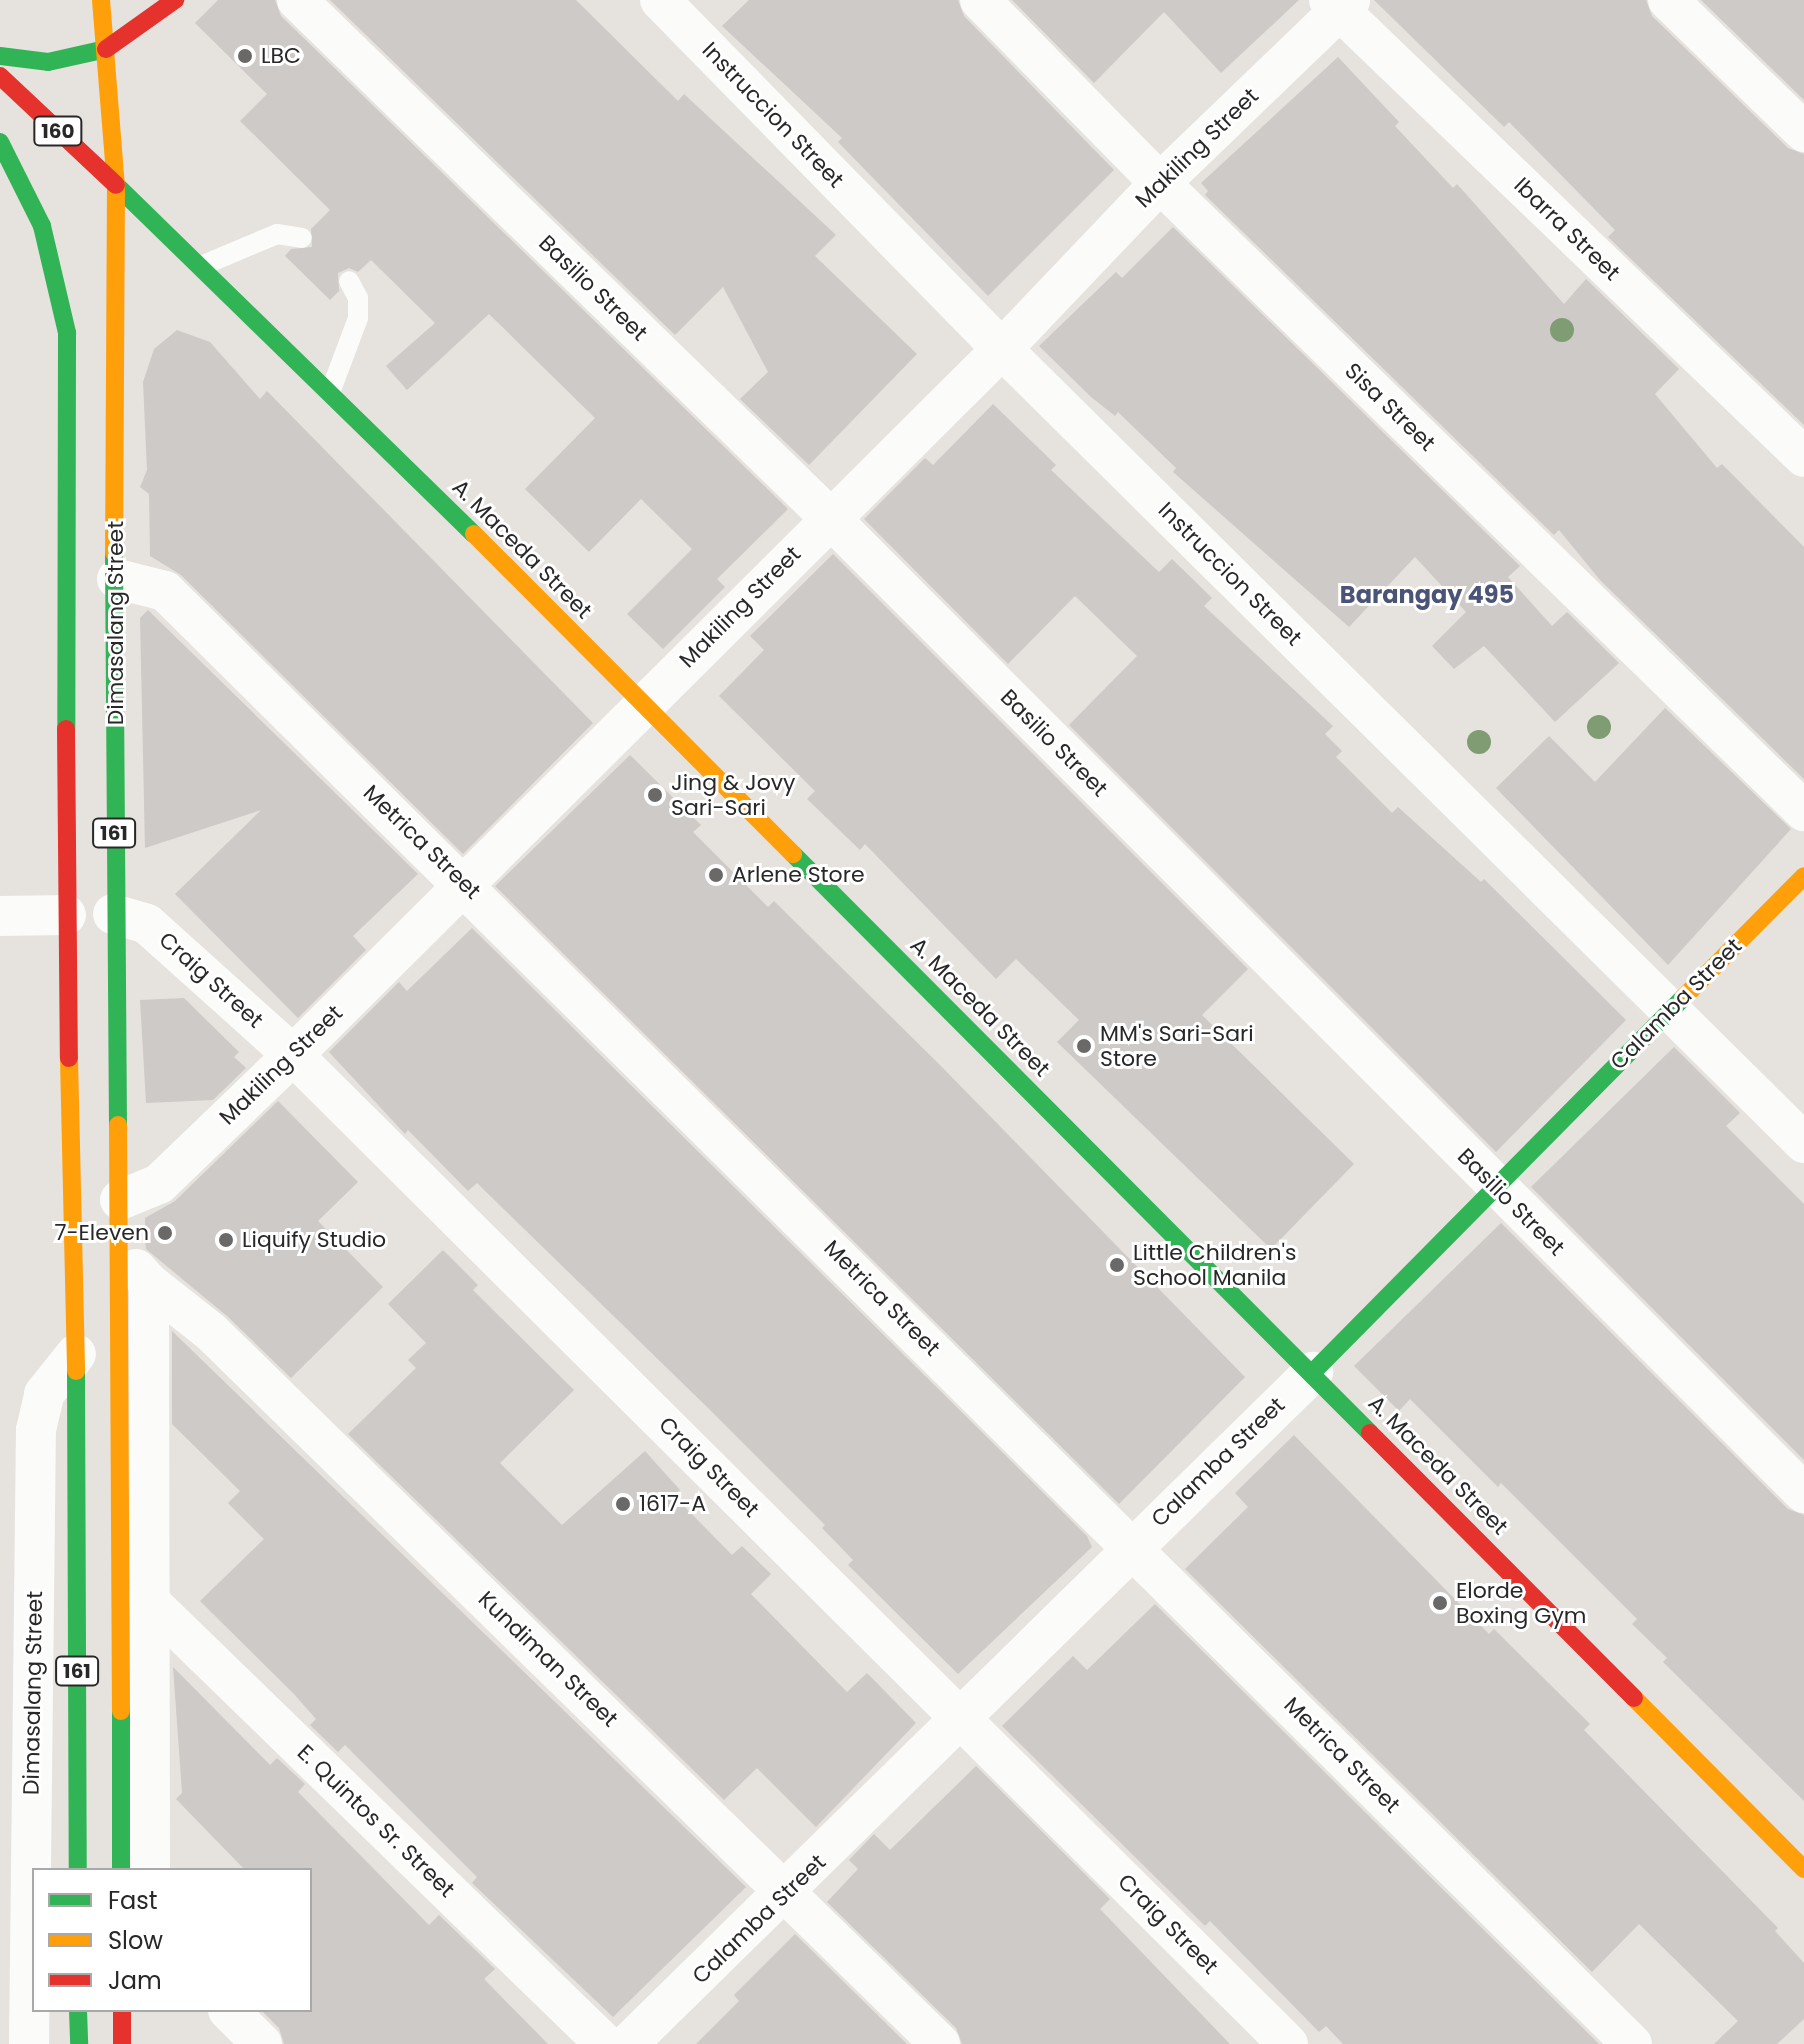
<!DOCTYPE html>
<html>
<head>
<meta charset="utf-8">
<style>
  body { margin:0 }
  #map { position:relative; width:1804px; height:2044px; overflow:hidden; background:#e6e2de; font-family:Poppins,sans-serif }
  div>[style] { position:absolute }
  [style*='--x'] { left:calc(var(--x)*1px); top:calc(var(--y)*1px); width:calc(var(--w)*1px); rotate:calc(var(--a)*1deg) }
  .building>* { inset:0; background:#cdcac7 }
  .lane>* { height:20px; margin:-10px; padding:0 10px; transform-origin:10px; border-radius:10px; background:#fbfbfa }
  .street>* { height:40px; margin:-20px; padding:0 20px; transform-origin:20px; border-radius:20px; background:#fbfbfa }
  .fast>* { height:18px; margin:-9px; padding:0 9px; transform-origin:9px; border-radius:9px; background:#30b455 }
  .slow>* { height:18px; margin:-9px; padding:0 9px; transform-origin:9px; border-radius:9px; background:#ff9f0a }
  .jam>* { height:18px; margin:-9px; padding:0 9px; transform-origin:9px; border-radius:9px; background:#e5322d }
  .trees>* { width:24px; height:24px; margin:-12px; border-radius:50%; background:#7f9c73 }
  .dots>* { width:22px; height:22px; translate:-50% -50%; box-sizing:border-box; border:4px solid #fff; border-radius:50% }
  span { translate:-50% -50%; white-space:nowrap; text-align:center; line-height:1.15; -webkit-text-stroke:6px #fff; paint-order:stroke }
  .shield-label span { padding:2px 6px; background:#fff; border:2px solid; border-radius:6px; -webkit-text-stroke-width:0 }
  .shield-label { font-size:20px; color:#282828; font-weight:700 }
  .poi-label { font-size:22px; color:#282828 }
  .left { translate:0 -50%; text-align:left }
  .right { translate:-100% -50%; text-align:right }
  .street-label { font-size:22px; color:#282828 }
  .neighbourhood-label { font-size:24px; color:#4b5377; font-weight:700 }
  .legend { position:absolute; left:32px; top:1868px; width:280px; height:144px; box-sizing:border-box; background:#fff; border:2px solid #a9a9a9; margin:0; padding:10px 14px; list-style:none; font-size:24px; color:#282828 }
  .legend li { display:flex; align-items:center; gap:16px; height:40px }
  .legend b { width:40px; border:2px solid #a9a9a9 }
</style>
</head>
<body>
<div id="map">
  <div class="building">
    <i style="clip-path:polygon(218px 0,275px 0,281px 16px,788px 509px,717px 579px,725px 587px,663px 649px,627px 614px,692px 549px,641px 499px,589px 552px,525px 489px,595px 418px,489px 314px,407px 390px,386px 366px,435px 323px,371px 260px,358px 272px,349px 268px,338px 273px,339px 291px,330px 300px,285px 256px,291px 249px,312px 247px,311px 229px,330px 210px,240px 121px,267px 94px,195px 23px)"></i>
    <i style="clip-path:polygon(330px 0,576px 0,678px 101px,684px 94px,836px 235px,815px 256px,917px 354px,809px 465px,740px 399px,768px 372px,723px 287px,675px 335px)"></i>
    <i style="clip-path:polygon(749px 0,958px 0,964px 16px,1114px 170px,988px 296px,838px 142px,842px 138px,722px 26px)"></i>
    <i style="clip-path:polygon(1012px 0,1299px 0,1221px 73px,1164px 12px,1094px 83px)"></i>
    <i style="clip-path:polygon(1374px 0,1646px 0,1652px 16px,1788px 148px,1804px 154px,1804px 425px,1608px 237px,1615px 230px,1509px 122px,1504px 127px)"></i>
    <i style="clip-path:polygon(1701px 0,1804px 0,1804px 100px)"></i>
    <i style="clip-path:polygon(1338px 57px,1399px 122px,1395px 126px,1453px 188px,1457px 184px,1564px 304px,1586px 279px,1679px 369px,1655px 394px,1717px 468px,1722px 464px,1804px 547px,1804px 779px,1600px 580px,1559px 530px,1554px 535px,1205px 195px,1208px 191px,1201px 183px)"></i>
    <i style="clip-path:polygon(1173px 227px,1520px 566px,1508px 577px,1552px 626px,1567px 612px,1619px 663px,1555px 722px,1484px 646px,1454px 669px,1432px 646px,1466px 612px,1415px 557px,1349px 627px,1173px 472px,1176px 468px,1118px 412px,1115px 416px,1091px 397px,1039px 346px,1116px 272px,1122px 278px)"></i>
    <i style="clip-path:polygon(177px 330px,210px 342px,260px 399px,267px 391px,593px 723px,463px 854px,181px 575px,150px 556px,149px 494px,140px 487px,147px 470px,143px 382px,154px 349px)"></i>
    <i style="clip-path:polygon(993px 404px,1056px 465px,1051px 470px,1159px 572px,1172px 559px,1212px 598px,1204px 606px,1333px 726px,1325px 734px,1342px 751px,1336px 757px,1392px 813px,1398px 807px,1481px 882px,1484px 879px,1626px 1020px,1496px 1152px,1069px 725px,1137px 656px,1075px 596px,1008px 664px,864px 519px,925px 458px,933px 465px)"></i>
    <i style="clip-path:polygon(833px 554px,1248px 969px,1202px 1015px,1354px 1164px,1271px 1249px,1057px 1042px,1079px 1020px,1016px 959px,996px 979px,865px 844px,860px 850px,807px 799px,815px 791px,719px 696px,764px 650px,750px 636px)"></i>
    <i style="clip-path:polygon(148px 610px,418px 874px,353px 936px,366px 950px,298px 1018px,175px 894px,261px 810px,145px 848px,140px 618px)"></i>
    <i style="clip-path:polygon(1665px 708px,1791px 829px,1668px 965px,1496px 788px,1549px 736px,1595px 782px)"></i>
    <i style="clip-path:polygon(630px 755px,701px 825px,693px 832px,768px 907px,774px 901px,940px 1065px,1245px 1377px,1119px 1504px,495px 886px)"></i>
    <i style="clip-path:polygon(472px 928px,1087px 1536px,1092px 1547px,958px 1674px,848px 1565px,853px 1560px,822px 1528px,825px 1525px,706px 1406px,477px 1183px,468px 1191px,408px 1130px,405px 1134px,329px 1052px,399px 982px,407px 991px)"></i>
    <i style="clip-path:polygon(184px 998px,239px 1052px,234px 1057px,246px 1068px,213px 1100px,146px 1103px,140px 1000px)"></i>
    <i style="clip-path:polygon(1674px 1047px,1740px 1113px,1726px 1126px,1804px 1204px,1804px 1460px,1531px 1187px)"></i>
    <i style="clip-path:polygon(278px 1101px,358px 1182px,318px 1221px,383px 1287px,291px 1378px,227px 1316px,146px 1249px,145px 1240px,145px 1218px,175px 1201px)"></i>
    <i style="clip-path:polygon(1501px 1223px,1788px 1509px,1804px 1515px,1804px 1801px,1663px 1662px,1667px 1658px,1632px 1624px,1637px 1619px,1501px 1483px,1498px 1487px,1410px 1399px,1399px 1411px,1354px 1366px)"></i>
    <i style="clip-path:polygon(443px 1250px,478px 1285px,473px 1290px,574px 1390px,500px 1463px,562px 1525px,645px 1451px,680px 1490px,674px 1496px,732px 1555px,742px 1546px,771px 1574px,751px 1594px,847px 1692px,867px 1673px,916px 1723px,816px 1827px,757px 1768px,724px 1800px,348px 1434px,416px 1368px,408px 1360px,426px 1343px,388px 1304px)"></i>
    <i style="clip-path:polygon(172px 1331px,746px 1887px,613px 2017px,472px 1883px,477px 1877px,345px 1745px,338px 1752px,310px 1725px,316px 1719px,294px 1694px,200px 1601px,264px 1539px,228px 1503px,240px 1491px,172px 1424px)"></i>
    <i style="clip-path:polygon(1294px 1435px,1489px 1634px,1494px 1629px,1590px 1724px,1584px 1730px,1778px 1928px,1775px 1931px,1804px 1963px,1804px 2019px,1777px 2044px,1714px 2044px,1738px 2021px,1639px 1924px,1592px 1972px,1185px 1569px,1248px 1507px,1235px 1493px)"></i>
    <i style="clip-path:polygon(1155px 1604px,1599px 2044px,1343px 2044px,1326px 2026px,1319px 2032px,1210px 1921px,1205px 1926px,1002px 1726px,1073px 1656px,1087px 1670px)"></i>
    <i style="clip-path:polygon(173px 1667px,270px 1765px,277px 1758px,305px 1784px,298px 1792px,429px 1925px,439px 1915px,495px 1969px,484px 1979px,548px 2044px,284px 2044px,279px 2028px,261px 2010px,310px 2010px,310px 1870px,245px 1870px,176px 1799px,182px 1793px)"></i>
    <i style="clip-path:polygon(976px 1766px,1110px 1899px,1100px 1909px,1230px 2044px,962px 2044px,956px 2028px,827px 1902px,858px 1869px,849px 1860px,874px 1834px,890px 1850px)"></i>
    <i style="clip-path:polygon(795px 1934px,907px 2044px,696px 2044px,739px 2001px,734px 1995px)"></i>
  </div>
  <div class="lane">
    <i style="--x:201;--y:266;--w:82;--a:-22.8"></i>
    <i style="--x:277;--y:234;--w:25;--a:9"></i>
    <i style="--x:331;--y:390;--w:77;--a:-69.4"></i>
    <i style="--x:358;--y:318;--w:20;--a:-90"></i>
    <i style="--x:358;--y:298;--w:19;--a:-118"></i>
  </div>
  <div class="street">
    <i style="--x:297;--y:0;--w:743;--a:44.18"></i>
    <i style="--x:830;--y:518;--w:1378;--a:45.03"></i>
    <i style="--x:660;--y:0;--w:489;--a:45.6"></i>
    <i style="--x:1002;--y:349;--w:1129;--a:44.71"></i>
    <i style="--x:980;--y:0;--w:257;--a:45.5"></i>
    <i style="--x:1160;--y:183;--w:900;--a:44.28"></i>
    <i style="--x:1329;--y:0;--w:659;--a:43.89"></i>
    <i style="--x:1668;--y:0;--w:190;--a:44.1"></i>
    <i style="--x:117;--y:579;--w:49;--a:14"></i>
    <i style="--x:165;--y:591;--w:2065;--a:44.73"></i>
    <i style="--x:113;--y:914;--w:35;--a:16"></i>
    <i style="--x:147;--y:924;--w:196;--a:41.9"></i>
    <i style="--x:293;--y:1055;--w:1403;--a:44.83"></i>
    <i style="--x:0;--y:916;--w:66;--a:-0.9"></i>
    <i style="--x:120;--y:1200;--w:42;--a:-22.3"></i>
    <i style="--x:159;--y:1184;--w:186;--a:-43.9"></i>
    <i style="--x:293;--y:1055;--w:1001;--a:-44.88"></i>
    <i style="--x:1002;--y:349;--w:229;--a:-46.4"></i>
    <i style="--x:1160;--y:183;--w:264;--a:-43.9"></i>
    <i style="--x:136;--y:1269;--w:19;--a:47"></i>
    <i style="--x:149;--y:1283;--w:587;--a:89.9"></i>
    <i style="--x:149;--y:1283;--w:79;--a:38.3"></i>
    <i style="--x:211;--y:1332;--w:1019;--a:44.32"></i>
    <i style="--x:147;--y:1599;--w:639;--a:44.18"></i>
    <i style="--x:228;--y:2010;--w:48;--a:45"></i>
    <i style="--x:29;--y:2044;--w:614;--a:-89.35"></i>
    <i style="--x:36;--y:1430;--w:37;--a:-77"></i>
    <i style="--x:44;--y:1394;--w:51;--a:-51.3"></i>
    <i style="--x:628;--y:2044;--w:960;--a:-44.45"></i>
  </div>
  <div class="fast">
    <i style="--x:0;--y:56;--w:48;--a:7.1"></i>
    <i style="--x:48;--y:62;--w:59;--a:-12.6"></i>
    <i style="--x:0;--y:142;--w:94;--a:63.4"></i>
    <i style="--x:42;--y:226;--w:110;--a:76.8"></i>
    <i style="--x:67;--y:333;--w:396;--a:90.1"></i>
    <i style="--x:116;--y:185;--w:500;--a:44.3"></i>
    <i style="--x:114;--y:553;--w:572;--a:89.6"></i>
    <i style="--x:793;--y:854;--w:817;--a:45.1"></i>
    <i style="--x:76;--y:1371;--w:499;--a:89.8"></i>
    <i style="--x:1313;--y:1372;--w:528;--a:-45.31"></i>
    <i style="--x:121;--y:1711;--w:159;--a:90"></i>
    <i style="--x:78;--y:2010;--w:34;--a:88"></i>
  </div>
  <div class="slow">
    <i style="--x:101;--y:0;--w:186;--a:85.4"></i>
    <i style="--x:116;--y:185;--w:368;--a:90.3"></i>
    <i style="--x:474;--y:534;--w:452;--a:45.1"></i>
    <i style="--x:1684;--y:997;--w:170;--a:-45.2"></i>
    <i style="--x:69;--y:1058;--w:313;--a:88.7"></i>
    <i style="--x:118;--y:1125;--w:586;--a:89.71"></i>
    <i style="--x:1634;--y:1698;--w:241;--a:45.2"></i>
  </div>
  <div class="jam">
    <i style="--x:106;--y:49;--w:85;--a:-35.4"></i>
    <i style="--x:0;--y:76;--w:159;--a:43.2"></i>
    <i style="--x:66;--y:729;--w:329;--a:89.5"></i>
    <i style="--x:1370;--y:1433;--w:374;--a:45.1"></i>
    <i style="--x:122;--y:2010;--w:34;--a:90"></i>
  </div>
  <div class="trees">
    <i style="left:1562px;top:330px"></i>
    <i style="left:1599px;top:727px"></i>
    <i style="left:1479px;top:742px"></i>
  </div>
  <div class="dots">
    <i style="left:245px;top:56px;background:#6a6968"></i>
    <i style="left:655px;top:795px;background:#6a6968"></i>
    <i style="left:716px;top:875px;background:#6a6968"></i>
    <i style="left:1084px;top:1046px;background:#6a6968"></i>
    <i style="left:165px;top:1233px;background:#6a6968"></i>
    <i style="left:226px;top:1240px;background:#6a6968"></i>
    <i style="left:1117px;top:1265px;background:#6a6968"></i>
    <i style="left:623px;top:1504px;background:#6a6968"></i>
    <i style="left:1440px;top:1603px;background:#6a6968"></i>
  </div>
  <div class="shield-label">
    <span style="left:58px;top:131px">160</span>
    <span style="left:114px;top:833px">161</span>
    <span style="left:77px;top:1671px">161</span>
  </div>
  <div class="poi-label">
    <span class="left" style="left:261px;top:56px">LBC</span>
    <span class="left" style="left:671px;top:795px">Jing &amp; Jovy<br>Sari-Sari</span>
    <span class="left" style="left:732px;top:875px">Arlene Store</span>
    <span class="left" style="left:1100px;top:1046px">MM's Sari-Sari<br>Store</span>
    <span class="right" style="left:149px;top:1233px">7-Eleven</span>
    <span class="left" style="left:242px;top:1240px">Liquify Studio</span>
    <span class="left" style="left:1133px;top:1265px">Little Children's<br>School Manila</span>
    <span class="left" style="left:639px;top:1504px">1617-A</span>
    <span class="left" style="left:1456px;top:1603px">Elorde<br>Boxing Gym</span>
  </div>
  <div class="street-label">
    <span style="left:773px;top:115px;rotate:46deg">Instruccion Street</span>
    <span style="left:1197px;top:148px;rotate:-44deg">Makiling Street</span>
    <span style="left:1567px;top:229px;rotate:44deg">Ibarra Street</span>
    <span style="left:593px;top:288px;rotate:44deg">Basilio Street</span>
    <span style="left:1390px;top:407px;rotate:44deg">Sisa Street</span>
    <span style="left:522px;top:549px;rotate:45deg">A. Maceda Street</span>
    <span style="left:1230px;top:574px;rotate:45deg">Instruccion Street</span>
    <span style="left:740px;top:607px;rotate:-45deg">Makiling Street</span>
    <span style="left:116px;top:623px;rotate:-90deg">Dimasalang Street</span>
    <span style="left:1054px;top:743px;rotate:45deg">Basilio Street</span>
    <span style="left:422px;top:842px;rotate:44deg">Metrica Street</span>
    <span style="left:211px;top:980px;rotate:42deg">Craig Street</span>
    <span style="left:1676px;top:1004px;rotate:-45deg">Calamba Street</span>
    <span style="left:980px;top:1007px;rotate:45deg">A. Maceda Street</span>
    <span style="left:281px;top:1065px;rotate:-44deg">Makiling Street</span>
    <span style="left:1511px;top:1202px;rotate:45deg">Basilio Street</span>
    <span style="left:882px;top:1298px;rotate:45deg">Metrica Street</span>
    <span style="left:1218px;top:1462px;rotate:-44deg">Calamba Street</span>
    <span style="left:1438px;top:1465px;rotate:45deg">A. Maceda Street</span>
    <span style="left:709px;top:1467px;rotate:45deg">Craig Street</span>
    <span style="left:548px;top:1659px;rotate:44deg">Kundiman Street</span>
    <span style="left:33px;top:1693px;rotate:-89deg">Dimasalang Street</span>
    <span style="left:1342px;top:1755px;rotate:45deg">Metrica Street</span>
    <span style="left:376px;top:1821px;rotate:44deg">E. Quintos Sr. Street</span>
    <span style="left:759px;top:1919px;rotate:-44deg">Calamba Street</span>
    <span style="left:1168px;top:1924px;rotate:45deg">Craig Street</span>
  </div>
  <div class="neighbourhood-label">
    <span style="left:1427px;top:595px">Barangay 495</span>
  </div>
  <ul class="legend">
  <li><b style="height:10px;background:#30b455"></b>Fast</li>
  <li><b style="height:10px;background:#ff9f0a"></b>Slow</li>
  <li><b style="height:10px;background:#e5322d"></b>Jam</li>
  </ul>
</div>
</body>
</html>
